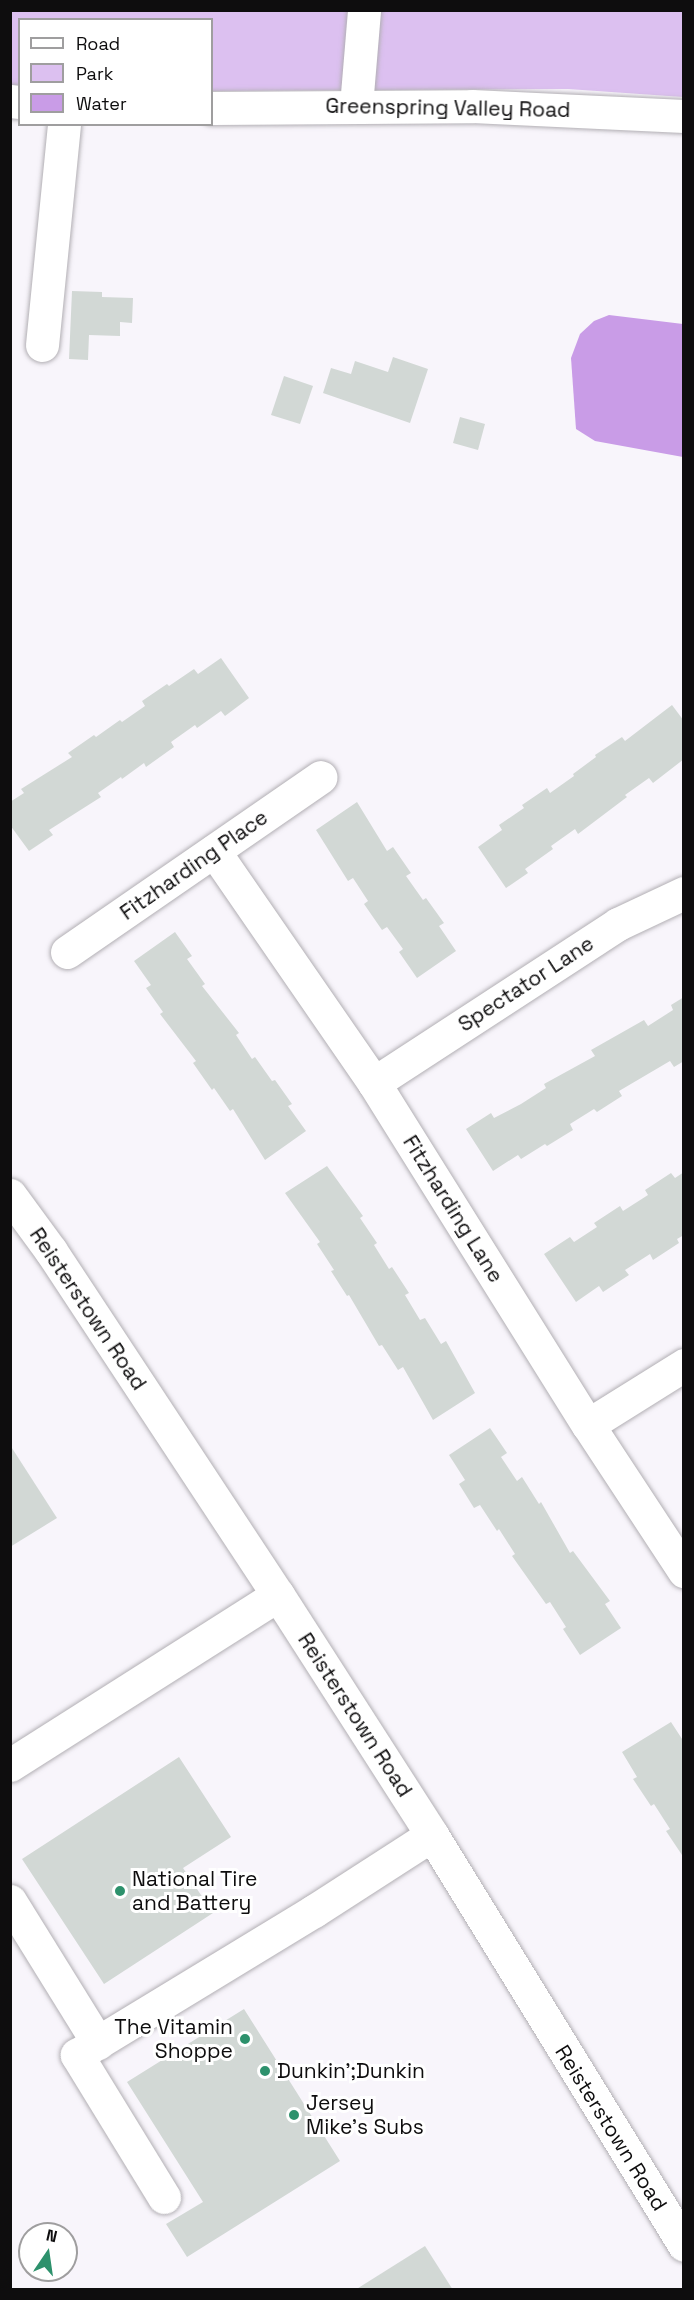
<!DOCTYPE html>
<html>
<head>
<meta charset="utf-8">
<style>
  body { margin:0 }
  #map { position:relative; width:694px; height:2300px; overflow:hidden; background:#f8f5fb; font-family:"Space Grotesk",sans-serif }
  div>[style] { position:absolute }
  [style*='--x'] { left:calc(var(--x)*1px); top:calc(var(--y)*1px); width:calc(var(--w)*1px); rotate:calc(var(--a)*1deg) }
  .green>* { inset:0; background:#dcc0f0 }
  .water>* { inset:0; background:#c99ce7 }
  .building>* { inset:0; background:#d2d8d5 }
  .roads { filter:drop-shadow(0 0 2px #b2afb4) drop-shadow(0 0 2px #b2afb4) }
  .minor>* { height:33px; margin:-16.5px; padding:0 16.5px; transform-origin:16.5px; border-radius:16.5px; background:#fff }
  .major>* { height:33px; margin:-16.5px; padding:0 16.5px; transform-origin:16.5px; border-radius:16.5px; background:#fff }
  .dots>* { width:16px; height:16px; translate:-50% -50%; box-sizing:border-box; border:3px solid #fff; border-radius:50% }
  span { translate:-50% -50%; white-space:nowrap; text-align:center; line-height:1.15; -webkit-text-stroke:6px #fff; paint-order:stroke }
  .street-label { font-size:21px; color:#0e0d0e }
  .poi-label { font-size:21px; color:#0e0d0e }
  .left { translate:0 -50%; text-align:left }
  .right { translate:-100% -50%; text-align:right }
  .frame { position:absolute; inset:0; border:12px solid #0e0d0e; pointer-events:none }
  .legend { position:absolute; left:18px; top:18px; width:195px; height:108px; box-sizing:border-box; background:#fff; border:2px solid #9f9e9f; margin:0; padding:8px 10px; list-style:none; font-size:18px; color:#0e0d0e }
  .legend li { display:flex; align-items:center; gap:12px; height:30px }
  .legend b { width:30px; border:2px solid #9f9e9f }
  .north { position:absolute; left:18px; top:2222px; width:60px; height:60px; box-sizing:border-box; background:#fff; border:2px solid #9f9e9f; border-radius:50%; rotate:13deg; font-size:16px; font-weight:700; line-height:24px; text-align:center; color:#0e0d0e }
  .north::after { content:''; display:block; margin:auto; width:21px; height:27px; background:#2d916c; clip-path:polygon(50% 0,100% 100%,50% 72%,0 100%) }
</style>
</head>
<body>
<div id="map">
  <div class="green">
    <i style="clip-path:polygon(11px 11px,683px 11px,683px 97px,568px 89px,212px 91px,212px 20px,20px 20px,19px 85px,11px 85px)"></i>
  </div>
  <div class="water">
    <i style="clip-path:polygon(609px 315px,683px 324px,683px 457px,595px 441px,576px 429px,571px 358px,580px 334px,594px 321px)"></i>
  </div>
  <div class="building">
    <i style="clip-path:polygon(72px 291px,102px 292px,102px 297px,133px 298px,132px 323px,120px 322px,120px 336px,89px 335px,88px 360px,69px 359px)"></i>
    <i style="clip-path:polygon(393px 357px,428px 369px,410px 423px,323px 393px,331px 368px,351px 374px,355px 361px,388px 372px)"></i>
    <i style="clip-path:polygon(284px 376px,313px 386px,300px 424px,271px 415px)"></i>
    <i style="clip-path:polygon(460px 417px,485px 424px,478px 450px,453px 443px)"></i>
    <i style="clip-path:polygon(221px 658px,249px 698px,225px 716px,221px 711px,197px 728px,195px 725px,171px 742px,174px 747px,146px 767px,144px 763px,122px 779px,121px 777px,98px 793px,101px 797px,49px 830px,53px 835px,29px 851px,10px 825px,10px 802px,24px 793px,21px 789px,72px 757px,68px 753px,94px 735px,96px 737px,120px 720px,122px 722px,145px 706px,142px 701px,167px 684px,169px 686px,194px 669px,198px 674px)"></i>
    <i style="clip-path:polygon(672px 705px,684px 721px,684px 759px,653px 783px,649px 778px,625px 795px,627px 797px,578px 834px,575px 829px,551px 846px,553px 849px,525px 869px,528px 873px,506px 888px,478px 847px,502px 830px,499px 825px,524px 808px,522px 805px,547px 788px,550px 793px,574px 776px,573px 774px,596px 757px,595px 755px,622px 737px,625px 741px)"></i>
    <i style="clip-path:polygon(357px 802px,387px 851px,393px 847px,411px 873px,406px 876px,423px 900px,426px 898px,444px 923px,439px 926px,456px 951px,417px 978px,399px 952px,403px 949px,387px 927px,382px 930px,364px 904px,368px 901px,353px 878px,348px 881px,316px 830px)"></i>
    <i style="clip-path:polygon(175px 932px,192px 956px,187px 959px,205px 984px,202px 986px,239px 1033px,236px 1035px,252px 1059px,255px 1057px,272px 1081px,275px 1080px,292px 1104px,288px 1106px,306px 1131px,265px 1160px,233px 1109px,230px 1111px,214px 1088px,212px 1090px,193px 1063px,196px 1061px,160px 1014px,163px 1012px,146px 988px,151px 985px,134px 961px)"></i>
    <i style="clip-path:polygon(684px 997px,684px 1061px,674px 1067px,670px 1061px,619px 1091px,622px 1096px,597px 1112px,594px 1109px,570px 1124px,573px 1130px,547px 1146px,545px 1144px,521px 1159px,518px 1155px,493px 1171px,466px 1129px,491px 1113px,494px 1118px,521px 1104px,546px 1088px,544px 1084px,595px 1056px,591px 1050px,644px 1020px,648px 1026px,673px 1010px,671px 1005px)"></i>
    <i style="clip-path:polygon(327px 1166px,363px 1216px,360px 1218px,377px 1243px,374px 1245px,389px 1269px,392px 1267px,409px 1293px,405px 1295px,420px 1320px,425px 1318px,441px 1344px,446px 1341px,475px 1393px,433px 1420px,403px 1367px,398px 1370px,382px 1345px,379px 1346px,349px 1295px,347px 1296px,331px 1271px,334px 1270px,317px 1244px,320px 1242px,285px 1193px)"></i>
    <i style="clip-path:polygon(684px 1172px,684px 1235px,677px 1239px,679px 1243px,653px 1260px,650px 1254px,625px 1270px,629px 1275px,603px 1292px,599px 1286px,576px 1302px,544px 1254px,570px 1237px,574px 1242px,597px 1227px,594px 1223px,620px 1206px,623px 1211px,648px 1195px,645px 1190px,671px 1173px,675px 1178px)"></i>
    <i style="clip-path:polygon(490px 1428px,507px 1453px,501px 1457px,517px 1481px,522px 1477px,539px 1504px,541px 1502px,570px 1553px,573px 1551px,610px 1601px,605px 1604px,621px 1628px,580px 1655px,563px 1629px,566px 1627px,550px 1602px,546px 1604px,512px 1556px,515px 1554px,499px 1529px,497px 1531px,480px 1505px,474px 1508px,459px 1484px,465px 1480px,449px 1455px)"></i>
    <i style="clip-path:polygon(10px 1445px,57px 1518px,10px 1547px)"></i>
    <i style="clip-path:polygon(671px 1722px,684px 1742px,684px 1858px,666px 1831px,670px 1829px,654px 1804px,651px 1806px,633px 1779px,637px 1777px,622px 1752px)"></i>
    <i style="clip-path:polygon(179px 1757px,231px 1837px,183px 1868px,213px 1913px,104px 1984px,22px 1859px)"></i>
    <i style="clip-path:polygon(244px 2009px,340px 2161px,187px 2257px,166px 2224px,203px 2202px,127px 2082px)"></i>
    <i style="clip-path:polygon(425px 2246px,453px 2290px,355px 2290px)"></i>
  </div>
  <div class="roads">
    <div class="minor">
      <i style="--x:356;--y:106;--w:96;--a:-85.2"></i>
      <i style="--x:42;--y:345;--w:222;--a:-84.3"></i>
      <i style="--x:214;--y:851;--w:282;--a:55.4"></i>
      <i style="--x:374;--y:1083;--w:403;--a:58"></i>
      <i style="--x:588;--y:1425;--w:175;--a:56.7"></i>
      <i style="--x:67;--y:952;--w:308;--a:-34.6"></i>
      <i style="--x:374;--y:1083;--w:291;--a:-33.1"></i>
      <i style="--x:618;--y:924;--w:73;--a:-25.2"></i>
      <i style="--x:588;--y:1425;--w:113;--a:-32"></i>
      <i style="--x:10;--y:1765;--w:317;--a:-32.4"></i>
      <i style="--x:10;--y:1901;--w:167;--a:58.2"></i>
      <i style="--x:164;--y:2197;--w:167;--a:-121.5"></i>
      <i style="--x:77;--y:2055;--w:277;--a:-31.3"></i>
      <i style="--x:314;--y:1911;--w:140;--a:-32.8"></i>
    </div>
    <div class="major">
      <i style="--x:10;--y:101;--w:10;--a:6"></i>
      <i style="--x:212;--y:108;--w:260;--a:-0.4"></i>
      <i style="--x:472;--y:106;--w:212;--a:2.7"></i>
      <i style="--x:10;--y:1195;--w:69;--a:53.8"></i>
      <i style="--x:51;--y:1251;--w:412;--a:56.6"></i>
      <i style="--x:278;--y:1595;--w:285;--a:57.3"></i>
      <i style="--x:432;--y:1835;--w:481;--a:58.4"></i>
    </div>
  </div>
  <div class="dots">
    <i style="left:120px;top:1891px;background:#2d916c"></i>
    <i style="left:245px;top:2039px;background:#2d916c"></i>
    <i style="left:265px;top:2071px;background:#2d916c"></i>
    <i style="left:294px;top:2115px;background:#2d916c"></i>
  </div>
  <div class="street-label">
    <span style="left:448px;top:108px;rotate:1deg">Greenspring Valley Road</span>
    <span style="left:194px;top:865px;rotate:-35deg">Fitzharding Place</span>
    <span style="left:526px;top:984px;rotate:-33deg">Spectator Lane</span>
    <span style="left:453px;top:1209px;rotate:58deg">Fitzharding Lane</span>
    <span style="left:88px;top:1309px;rotate:56deg">Reisterstown Road</span>
    <span style="left:355px;top:1715px;rotate:57deg">Reisterstown Road</span>
    <span style="left:611px;top:2128px;rotate:58deg">Reisterstown Road</span>
  </div>
  <div class="poi-label">
    <span class="left" style="left:132px;top:1891px">National Tire<br>and Battery</span>
    <span class="right" style="left:233px;top:2039px">The Vitamin<br>Shoppe</span>
    <span class="left" style="left:277px;top:2071px">Dunkin';Dunkin</span>
    <span class="left" style="left:306px;top:2115px">Jersey<br>Mike's Subs</span>
  </div>
  <div class="frame"></div>
  <ul class="legend">
  <li><b style="height:8px;background:#fff"></b>Road</li>
  <li><b style="height:16px;background:#dcc0f0"></b>Park</li>
  <li><b style="height:16px;background:#c99ce7"></b>Water</li>
  </ul>
  <div class="north">N</div>
</div>
</body>
</html>
